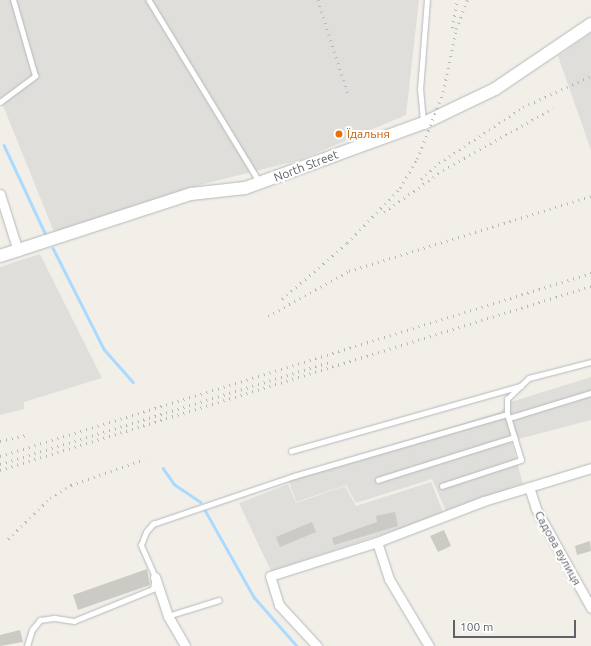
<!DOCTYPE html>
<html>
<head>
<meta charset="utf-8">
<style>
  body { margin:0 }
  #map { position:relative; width:591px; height:646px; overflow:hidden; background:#f1efe8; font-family:Ubuntu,sans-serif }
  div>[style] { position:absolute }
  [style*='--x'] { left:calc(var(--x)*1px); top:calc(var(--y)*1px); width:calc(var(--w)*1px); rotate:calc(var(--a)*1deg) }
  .industrial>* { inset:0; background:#e0deda }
  .stream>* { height:2.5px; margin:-1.25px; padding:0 1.25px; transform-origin:1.25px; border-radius:1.25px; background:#aadaff }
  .building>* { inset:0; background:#cccac5 }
  .roads { filter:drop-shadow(0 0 1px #b5b8bc) drop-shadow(0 0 1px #b5b8bc) }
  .lane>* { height:4.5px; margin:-2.25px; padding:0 2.25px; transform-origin:2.25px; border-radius:2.25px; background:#fff }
  .street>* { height:9px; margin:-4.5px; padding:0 4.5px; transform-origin:4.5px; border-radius:4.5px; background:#fff }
  .secondary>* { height:12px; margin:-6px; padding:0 6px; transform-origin:6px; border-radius:6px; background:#fff }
  .rail>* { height:2.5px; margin-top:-1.25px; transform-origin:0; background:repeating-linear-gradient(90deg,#b6b7b8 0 1px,transparent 0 6px) }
  .dots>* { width:11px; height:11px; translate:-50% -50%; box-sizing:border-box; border:2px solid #fff; border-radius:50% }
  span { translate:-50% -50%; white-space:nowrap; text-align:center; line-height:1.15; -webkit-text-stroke:4px #fff; paint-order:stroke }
  .food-label { font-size:12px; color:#c56008 }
  .left { translate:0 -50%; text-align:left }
  .street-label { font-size:12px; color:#5f6368 }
  .scale { position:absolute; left:453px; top:620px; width:123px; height:18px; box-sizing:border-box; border:2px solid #5f6368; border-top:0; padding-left:5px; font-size:12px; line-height:14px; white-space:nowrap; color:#5f6368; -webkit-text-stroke:3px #fff; paint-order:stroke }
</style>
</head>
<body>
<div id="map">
  <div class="industrial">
    <i style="clip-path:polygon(0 0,419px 0,406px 115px,300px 160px,188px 188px,54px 232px,0 98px)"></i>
    <i style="clip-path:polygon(591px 33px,591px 150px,558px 56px)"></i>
    <i style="clip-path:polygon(40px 254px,102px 378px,24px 402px,24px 409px,0 415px,0 267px)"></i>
    <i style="clip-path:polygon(591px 377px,591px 420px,511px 441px,523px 484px,446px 511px,432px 479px,356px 503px,346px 485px,296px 502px,287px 476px,500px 412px,511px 402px)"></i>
    <i style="clip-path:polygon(431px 482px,444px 514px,271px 571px,239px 503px,288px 484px,296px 503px,345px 486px,356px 506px)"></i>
  </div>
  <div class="stream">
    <i style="--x:4;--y:145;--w:97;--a:65"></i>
    <i style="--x:53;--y:248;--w:113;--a:63.2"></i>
    <i style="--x:104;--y:349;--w:44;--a:48.7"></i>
    <i style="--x:163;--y:468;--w:19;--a:55"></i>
    <i style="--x:174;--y:484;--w:32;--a:34"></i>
    <i style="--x:205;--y:510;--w:100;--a:60.6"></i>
    <i style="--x:254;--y:597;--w:65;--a:48.7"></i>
  </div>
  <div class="building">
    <i style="clip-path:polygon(395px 512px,398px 526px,334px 545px,332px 538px,377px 522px,376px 516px)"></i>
    <i style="clip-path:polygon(312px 522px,316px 532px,280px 547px,276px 537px)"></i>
    <i style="clip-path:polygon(444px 530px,451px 546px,438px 552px,430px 536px)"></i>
    <i style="clip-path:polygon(590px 541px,591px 551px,577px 555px,575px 546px)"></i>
    <i style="clip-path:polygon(147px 569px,150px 585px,78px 610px,73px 595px)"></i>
    <i style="clip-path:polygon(20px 630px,23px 642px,0 646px,0 635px)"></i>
  </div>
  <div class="roads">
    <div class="lane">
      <i style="--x:149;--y:0;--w:212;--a:58.7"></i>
      <i style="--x:0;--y:102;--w:44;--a:-36.6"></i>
      <i style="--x:35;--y:76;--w:79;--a:-106.1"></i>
      <i style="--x:423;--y:122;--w:32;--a:-95"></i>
      <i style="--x:420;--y:90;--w:90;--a:-85.6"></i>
      <i style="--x:509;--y:418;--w:86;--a:-17"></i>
      <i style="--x:291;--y:451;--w:239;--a:-15.8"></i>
      <i style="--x:378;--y:480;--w:143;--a:-17.5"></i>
      <i style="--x:442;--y:486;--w:83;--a:-18.2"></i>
      <i style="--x:521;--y:460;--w:48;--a:-106.9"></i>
      <i style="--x:168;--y:616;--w:53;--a:-17.4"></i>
      <i style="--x:27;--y:646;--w:17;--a:-73"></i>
      <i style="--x:32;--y:630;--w:13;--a:-51"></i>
      <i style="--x:40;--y:620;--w:15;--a:-8"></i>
      <i style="--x:55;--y:618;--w:19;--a:9"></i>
      <i style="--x:74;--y:621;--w:85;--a:-22.1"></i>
      <i style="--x:153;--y:589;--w:12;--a:-81"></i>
      <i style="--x:155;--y:577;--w:35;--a:-114"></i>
      <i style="--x:141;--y:545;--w:14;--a:-69"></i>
      <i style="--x:146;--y:532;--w:11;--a:-49"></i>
      <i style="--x:153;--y:524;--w:149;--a:-18.8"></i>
      <i style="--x:294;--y:476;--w:222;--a:-16.2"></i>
      <i style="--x:507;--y:414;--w:15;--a:-90"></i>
      <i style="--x:507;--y:399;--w:30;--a:-44"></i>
      <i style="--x:529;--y:378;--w:64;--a:-14.5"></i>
    </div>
    <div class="street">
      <i style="--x:0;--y:194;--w:60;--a:72.5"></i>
      <i style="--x:529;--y:487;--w:23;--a:72"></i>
      <i style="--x:536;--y:509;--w:113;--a:60.9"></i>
      <i style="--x:377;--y:542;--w:39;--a:72"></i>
      <i style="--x:389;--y:579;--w:78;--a:59.2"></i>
      <i style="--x:155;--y:577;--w:41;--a:71.6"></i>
      <i style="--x:168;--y:616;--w:34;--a:60"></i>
      <i style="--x:317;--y:646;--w:56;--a:-132.8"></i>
      <i style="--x:279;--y:605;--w:30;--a:-107"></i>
      <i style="--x:270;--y:576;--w:112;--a:-17.6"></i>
      <i style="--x:377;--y:542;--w:115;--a:-21"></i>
      <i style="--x:484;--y:501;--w:112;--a:-17.1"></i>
    </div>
    <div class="secondary">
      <i style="--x:0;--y:256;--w:201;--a:-18"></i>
      <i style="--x:191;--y:194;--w:54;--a:-6.3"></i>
      <i style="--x:245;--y:188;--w:190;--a:-20"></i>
      <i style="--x:424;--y:123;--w:79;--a:-25.6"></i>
      <i style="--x:495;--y:89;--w:116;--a:-34.1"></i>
    </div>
  </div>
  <div class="rail">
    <i style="--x:318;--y:0;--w:99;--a:72.3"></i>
    <i style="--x:452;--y:28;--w:28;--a:-80"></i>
    <i style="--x:421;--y:179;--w:24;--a:-42"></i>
    <i style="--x:439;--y:163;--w:101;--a:-33.7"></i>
    <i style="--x:523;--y:107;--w:75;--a:-24.5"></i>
    <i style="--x:384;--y:212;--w:72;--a:-35.4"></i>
    <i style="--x:443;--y:170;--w:126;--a:-29.4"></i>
    <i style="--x:282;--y:299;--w:86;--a:-40.7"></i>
    <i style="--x:347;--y:243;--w:76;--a:-46.1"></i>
    <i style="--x:400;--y:188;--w:34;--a:-60"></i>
    <i style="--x:417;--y:159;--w:72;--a:-68.8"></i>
    <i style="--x:443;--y:92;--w:64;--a:-78.3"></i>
    <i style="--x:456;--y:29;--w:31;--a:-69"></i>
    <i style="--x:268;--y:316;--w:93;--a:-29.1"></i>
    <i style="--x:349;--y:271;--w:253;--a:-17.2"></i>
    <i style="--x:0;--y:441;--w:27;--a:-13"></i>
    <i style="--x:0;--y:456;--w:619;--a:-17.2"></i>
    <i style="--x:0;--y:464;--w:344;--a:-17.2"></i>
    <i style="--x:0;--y:470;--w:619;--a:-17.29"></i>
    <i style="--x:8;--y:539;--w:59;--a:-44.3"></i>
    <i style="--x:50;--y:498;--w:25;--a:-32"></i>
    <i style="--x:71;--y:485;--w:78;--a:-19.4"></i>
  </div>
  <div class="dots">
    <i style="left:339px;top:134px;background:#e8710a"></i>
  </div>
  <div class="food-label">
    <span class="left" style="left:347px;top:134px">Їдальня</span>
  </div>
  <div class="street-label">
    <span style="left:306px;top:166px;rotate:-21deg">North Street</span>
    <span style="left:558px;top:548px;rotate:61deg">Садова вулиця</span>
  </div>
  <div class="scale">100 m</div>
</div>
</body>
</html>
